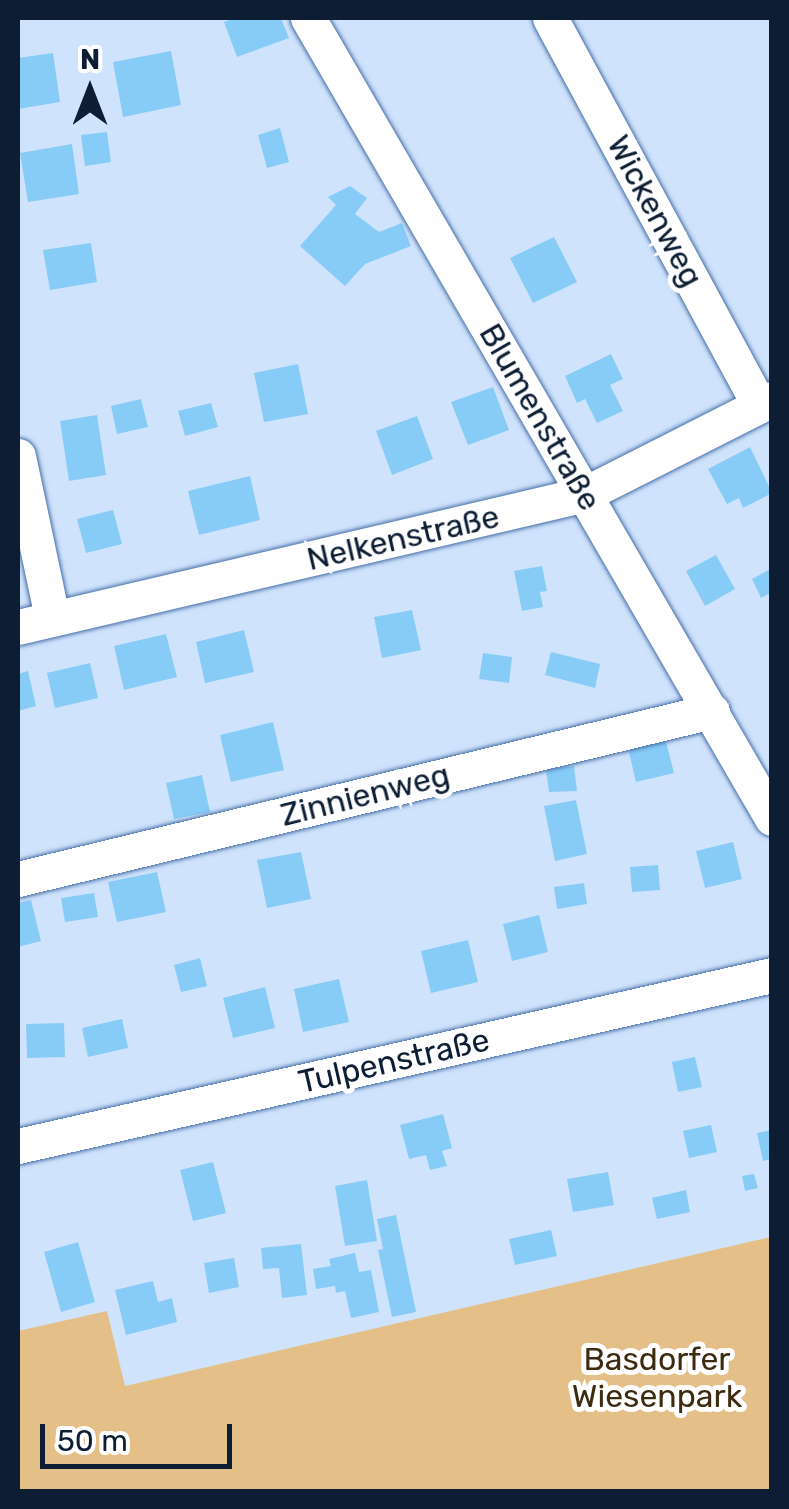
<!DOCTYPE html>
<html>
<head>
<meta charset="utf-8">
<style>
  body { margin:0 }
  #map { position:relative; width:789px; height:1509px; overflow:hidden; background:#d0e3fc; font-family:Rubik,sans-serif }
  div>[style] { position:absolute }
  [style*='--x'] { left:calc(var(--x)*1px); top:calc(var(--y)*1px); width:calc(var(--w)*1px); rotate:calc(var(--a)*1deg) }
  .green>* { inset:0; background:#e5bf88 }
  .building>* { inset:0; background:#87ccf7 }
  .roads { filter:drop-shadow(0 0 2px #456fa8) drop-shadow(0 0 2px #456fa8) }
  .minor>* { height:35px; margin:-17.5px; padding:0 17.5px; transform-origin:17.5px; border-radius:17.5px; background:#fff }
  span { translate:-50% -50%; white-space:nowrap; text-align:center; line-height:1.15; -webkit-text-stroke:10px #fff; paint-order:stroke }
  .street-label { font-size:32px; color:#0c1d34 }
  .park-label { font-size:32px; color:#3d2b10 }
  .frame { position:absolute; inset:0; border:20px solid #0c1d34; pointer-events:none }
  .north { position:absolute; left:40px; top:40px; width:100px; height:100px; -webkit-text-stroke:8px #fff; paint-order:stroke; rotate:0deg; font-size:28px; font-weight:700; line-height:40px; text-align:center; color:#0c1d34 }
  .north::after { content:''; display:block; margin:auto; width:35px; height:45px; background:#0c1d34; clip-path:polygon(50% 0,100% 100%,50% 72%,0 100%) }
  .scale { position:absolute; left:40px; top:1424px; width:192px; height:45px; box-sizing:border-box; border:5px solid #0c1d34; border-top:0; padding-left:12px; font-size:30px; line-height:35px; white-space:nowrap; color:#0c1d34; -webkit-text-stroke:8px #fff; paint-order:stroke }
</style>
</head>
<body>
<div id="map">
  <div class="green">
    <i style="clip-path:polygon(771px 1237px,771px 1491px,18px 1491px,18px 1331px,107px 1311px,125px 1386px)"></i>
  </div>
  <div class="building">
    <i style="clip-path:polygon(235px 18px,281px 18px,289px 38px,237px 57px,224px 22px)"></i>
    <i style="clip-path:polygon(171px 51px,181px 105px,123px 117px,113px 62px)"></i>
    <i style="clip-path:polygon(53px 53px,60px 102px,18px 109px,18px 58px)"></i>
    <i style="clip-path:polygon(280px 128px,289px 162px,267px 168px,258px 135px)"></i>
    <i style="clip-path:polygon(107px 132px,111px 162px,85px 166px,81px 135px)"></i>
    <i style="clip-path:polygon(72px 144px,79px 194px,28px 202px,20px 153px)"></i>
    <i style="clip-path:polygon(350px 186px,367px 198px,355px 214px,379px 232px,402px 223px,411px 246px,365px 264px,345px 286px,300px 246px,336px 205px,328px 197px)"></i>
    <i style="clip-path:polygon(554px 237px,577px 282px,533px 303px,510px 258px)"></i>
    <i style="clip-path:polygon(91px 243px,97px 282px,50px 290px,43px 250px)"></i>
    <i style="clip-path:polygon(611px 354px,623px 379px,610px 385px,623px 411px,597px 423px,585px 399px,577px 403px,565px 376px)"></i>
    <i style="clip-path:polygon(298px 364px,308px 414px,264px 422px,254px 373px)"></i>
    <i style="clip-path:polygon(493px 387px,509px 430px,468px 445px,451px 402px)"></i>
    <i style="clip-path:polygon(141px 399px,148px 427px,117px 434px,111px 406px)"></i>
    <i style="clip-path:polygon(211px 403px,218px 427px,185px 436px,178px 411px)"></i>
    <i style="clip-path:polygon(97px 415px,106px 475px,69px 481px,60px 421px)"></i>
    <i style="clip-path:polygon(417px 416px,433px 459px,392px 475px,376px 431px)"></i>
    <i style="clip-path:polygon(750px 447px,772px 493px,743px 508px,739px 498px,727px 504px,708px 469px)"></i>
    <i style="clip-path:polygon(250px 476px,260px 520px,199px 535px,188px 491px)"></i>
    <i style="clip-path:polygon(113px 510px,122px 544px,86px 553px,77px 519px)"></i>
    <i style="clip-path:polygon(716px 555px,735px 589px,705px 606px,686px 571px)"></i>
    <i style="clip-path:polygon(542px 566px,547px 591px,540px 592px,543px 607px,522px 611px,514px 571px)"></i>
    <i style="clip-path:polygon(772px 568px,772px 592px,761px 598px,752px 579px)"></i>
    <i style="clip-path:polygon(412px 610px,421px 650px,382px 658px,374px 617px)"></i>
    <i style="clip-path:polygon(244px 630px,254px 672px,205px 683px,196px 642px)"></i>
    <i style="clip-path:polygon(166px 634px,177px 677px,124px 690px,114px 646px)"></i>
    <i style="clip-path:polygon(551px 652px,600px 664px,595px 688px,545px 675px)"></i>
    <i style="clip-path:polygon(483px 653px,512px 657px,509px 683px,479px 679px)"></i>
    <i style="clip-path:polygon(90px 663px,98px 698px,55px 708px,47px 673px)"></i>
    <i style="clip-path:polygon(28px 671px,36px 706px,18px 711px,18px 674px)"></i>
    <i style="clip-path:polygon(273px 722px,284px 770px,231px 782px,220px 735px)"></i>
    <i style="clip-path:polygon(664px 734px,674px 773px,636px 782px,627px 744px)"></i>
    <i style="clip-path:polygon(574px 766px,577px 791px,549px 792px,546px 769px)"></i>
    <i style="clip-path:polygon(202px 775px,210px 812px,174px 819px,166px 783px)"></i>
    <i style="clip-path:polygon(576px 800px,587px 854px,555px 861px,544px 806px)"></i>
    <i style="clip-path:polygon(733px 842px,742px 879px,705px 888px,696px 851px)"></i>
    <i style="clip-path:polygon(301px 852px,311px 899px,267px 908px,257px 860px)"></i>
    <i style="clip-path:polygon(658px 865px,660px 890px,632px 892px,630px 867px)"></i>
    <i style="clip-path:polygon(157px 872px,166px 912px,117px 922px,108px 882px)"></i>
    <i style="clip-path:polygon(584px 883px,587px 904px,557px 909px,554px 887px)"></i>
    <i style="clip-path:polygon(94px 893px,98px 917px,65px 922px,61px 898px)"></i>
    <i style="clip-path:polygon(31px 900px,41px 941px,18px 947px,18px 903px)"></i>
    <i style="clip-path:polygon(539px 915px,548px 952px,512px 961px,503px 924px)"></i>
    <i style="clip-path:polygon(468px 940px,478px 982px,431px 993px,421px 951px)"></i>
    <i style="clip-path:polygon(200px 958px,207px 986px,181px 992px,174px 965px)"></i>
    <i style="clip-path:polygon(339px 979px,349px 1022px,303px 1032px,294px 989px)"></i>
    <i style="clip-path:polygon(265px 987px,275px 1028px,233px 1038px,223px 998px)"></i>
    <i style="clip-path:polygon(122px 1019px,128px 1048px,88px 1057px,82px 1028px)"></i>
    <i style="clip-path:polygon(64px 1023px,65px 1057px,27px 1058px,26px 1024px)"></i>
    <i style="clip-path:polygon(695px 1057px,702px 1087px,678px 1092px,672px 1062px)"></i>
    <i style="clip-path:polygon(443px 1114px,452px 1148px,442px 1151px,447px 1166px,430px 1170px,426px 1155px,409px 1159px,400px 1125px)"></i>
    <i style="clip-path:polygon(711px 1125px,717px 1152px,689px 1158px,683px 1131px)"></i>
    <i style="clip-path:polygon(772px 1130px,772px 1159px,763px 1161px,757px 1133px)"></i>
    <i style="clip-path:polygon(213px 1162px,226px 1213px,193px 1221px,180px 1170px)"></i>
    <i style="clip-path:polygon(608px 1172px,614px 1205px,573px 1212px,567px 1179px)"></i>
    <i style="clip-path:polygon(754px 1174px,758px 1188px,745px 1191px,742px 1176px)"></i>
    <i style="clip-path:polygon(367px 1180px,377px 1241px,345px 1246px,335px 1186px)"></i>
    <i style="clip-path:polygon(686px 1190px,690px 1212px,657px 1219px,652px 1198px)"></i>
    <i style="clip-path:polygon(396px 1215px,416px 1312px,392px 1317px,378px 1250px,383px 1249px,377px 1219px)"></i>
    <i style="clip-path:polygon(551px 1230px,557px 1256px,515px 1265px,509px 1239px)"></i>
    <i style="clip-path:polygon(78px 1242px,95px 1302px,61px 1312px,44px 1252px)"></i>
    <i style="clip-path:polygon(301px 1244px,307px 1295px,282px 1298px,279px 1268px,263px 1269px,261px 1248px)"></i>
    <i style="clip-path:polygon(355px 1253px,359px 1272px,371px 1270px,379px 1312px,351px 1318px,345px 1291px,336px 1293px,335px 1286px,316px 1289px,313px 1269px,331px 1266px,329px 1259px)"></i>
    <i style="clip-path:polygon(234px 1258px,239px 1287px,209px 1293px,204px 1263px)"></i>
    <i style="clip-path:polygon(153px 1281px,158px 1302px,172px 1298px,177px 1322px,126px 1335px,115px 1290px)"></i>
  </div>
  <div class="roads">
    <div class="minor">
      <i style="--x:308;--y:18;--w:925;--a:59.89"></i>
      <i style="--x:550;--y:18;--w:440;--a:61.6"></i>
      <i style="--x:18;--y:456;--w:166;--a:78.1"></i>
      <i style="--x:18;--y:627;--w:582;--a:-13.2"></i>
      <i style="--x:585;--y:494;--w:210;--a:-26.9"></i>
      <i style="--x:18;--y:879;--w:714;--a:-13.61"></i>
      <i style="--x:18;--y:1146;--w:773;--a:-12.78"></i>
    </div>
  </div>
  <div class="street-label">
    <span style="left:655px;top:211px;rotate:62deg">Wickenweg</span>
    <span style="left:540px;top:417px;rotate:60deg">Blumenstraße</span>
    <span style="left:403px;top:538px;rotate:-13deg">Nelkenstraße</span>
    <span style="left:365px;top:795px;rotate:-14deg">Zinnienweg</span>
    <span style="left:394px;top:1061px;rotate:-13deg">Tulpenstraße</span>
  </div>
  <div class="park-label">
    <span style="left:657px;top:1378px">Basdorfer<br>Wiesenpark</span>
  </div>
  <div class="frame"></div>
  <div class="north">N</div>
  <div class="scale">50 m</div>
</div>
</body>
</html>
